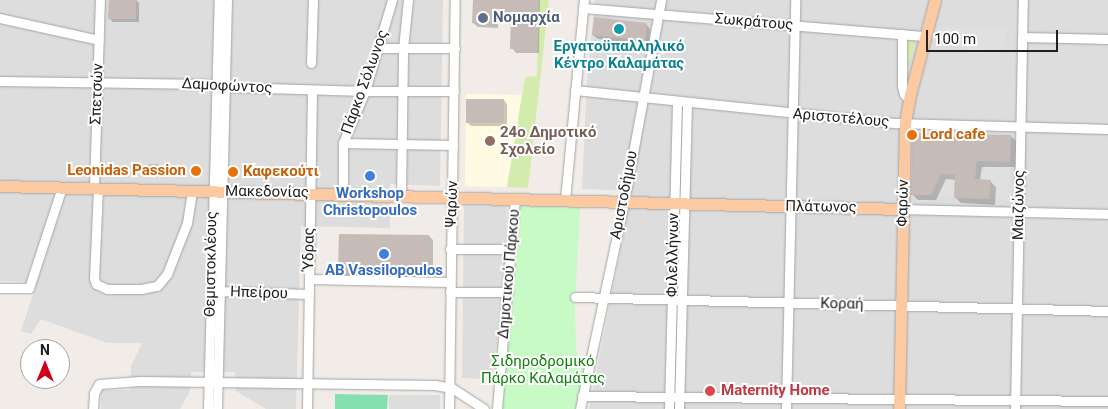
<!DOCTYPE html>
<html>
<head>
<meta charset="utf-8">
<style>
  body { margin:0 }
  #map { position:relative; width:1108px; height:409px; overflow:hidden; background:#f1ece7; font-family:Roboto,sans-serif }
  div>[style] { position:absolute }
  [style*='--x'] { left:calc(var(--x)*1px); top:calc(var(--y)*1px); width:calc(var(--w)*1px); rotate:calc(var(--a)*1deg) }
  .residential>* { inset:0; background:#dedddd }
  .education>* { inset:0; background:#fffbe2 }
  .grass>* { inset:0; background:#d3ebad }
  .park>* { inset:0; background:#c7fac5 }
  .pitch>* { inset:0; background:#85e0b1 }
  .parking>* { inset:0; background:#e0e0e0 }
  .shadow>* { inset:0; background:#0003 }
  .building>* { inset:0; background:#c6bbb6 }
  .roads { filter:drop-shadow(0 0 1px #a4a4a4) drop-shadow(0 0 1px #a4a4a4) }
  .minor>* { height:9px; margin:-4.5px; padding:0 4.5px; transform-origin:4.5px; border-radius:4.5px; background:#fff }
  .major>* { height:11px; margin:-5.5px; padding:0 5.5px; transform-origin:5.5px; border-radius:5.5px; background:#fdc9a0 }
  .dots>* { width:14px; height:14px; translate:-50% -50%; box-sizing:border-box; border:2px solid #fff; border-radius:50% }
  span { translate:-50% -50%; white-space:nowrap; text-align:center; line-height:1.15; -webkit-text-stroke:4px #fff; paint-order:stroke }
  .service-label { font-size:15px; color:#4e5e75; font-weight:700 }
  .left { translate:0 -50%; text-align:left }
  .street-label { font-size:15px; color:#202020 }
  .culture-label { font-size:15px; color:#0d838f; font-weight:700 }
  .education-label { font-size:15px; color:#785e54; font-weight:700 }
  .food-label { font-size:15px; color:#c56008; font-weight:700 }
  .right { translate:-100% -50%; text-align:right }
  .shop-label { font-size:15px; color:#366cbe; font-weight:700 }
  .park-label { font-size:15px; color:#10820b }
  .health-label { font-size:15px; color:#be3a42; font-weight:700 }
  .north { position:absolute; left:20px; top:339px; width:50px; height:50px; box-sizing:border-box; background:#fff; border:1px solid #a6a6a6; border-radius:50%; rotate:0deg; font-size:14px; font-weight:700; line-height:20px; text-align:center; color:#202020 }
  .north::after { content:''; display:block; margin:auto; width:18px; height:22px; background:#d1001a; clip-path:polygon(50% 0,100% 100%,50% 72%,0 100%) }
  .scale { position:absolute; left:926px; top:30px; width:132px; height:22px; box-sizing:border-box; border:2px solid #202020; border-top:0; padding-left:6px; font-size:15px; line-height:18px; white-space:nowrap; color:#202020; -webkit-text-stroke:4px #fff; paint-order:stroke }
</style>
</head>
<body>
<div id="map">
  <div class="residential">
    <i style="clip-path:polygon(0 0,443px 0,440px 186px,390px 184px,390px 228px,301px 226px,296px 409px,266px 409px,236px 391px,235px 372px,191px 372px,190px 391px,180px 409px,101px 409px,101px 390px,131px 390px,131px 366px,142px 343px,107px 343px,41px 319px,31px 334px,21px 331px,37px 282px,0 281px)"></i>
    <i style="clip-path:polygon(595px 0,1108px 0,1108px 409px,589px 409px,632px 191px,582px 189px,587px 80px)"></i>
    <i style="clip-path:polygon(464px 205px,507px 205px,504px 289px,492px 379px,462px 378px)"></i>
    <i style="clip-path:polygon(389px 395px,440px 395px,440px 409px,389px 409px)"></i>
  </div>
  <div class="education">
    <i style="clip-path:polygon(466px 94px,522px 95px,507px 187px,465px 186px)"></i>
  </div>
  <div class="grass">
    <i style="clip-path:polygon(539px 0,549px 0,528px 188px,507px 187px,525px 77px,537px 76px)"></i>
    <i style="clip-path:polygon(908px 41px,914px 41px,915px 44px,907px 74px)"></i>
  </div>
  <div class="park">
    <i style="clip-path:polygon(521px 206px,580px 207px,575px 308px,576px 349px,586px 373px,578px 409px,501px 409px)"></i>
  </div>
  <div class="pitch">
    <i style="clip-path:polygon(335px 394px,388px 395px,387px 409px,335px 409px)"></i>
  </div>
  <div class="parking">
    <i style="clip-path:polygon(937px 28px,1006px 28px,1005px 47px,996px 58px,936px 39px)"></i>
    <i style="clip-path:polygon(984px 162px,1010px 162px,1009px 201px,989px 199px,991px 180px,979px 178px,980px 171px,984px 171px)"></i>
    <i style="clip-path:polygon(954px 173px,954px 197px,931px 195px,942px 174px)"></i>
  </div>
  <div class="shadow">
    <i style="clip-path:polygon(110px 0,136px 0,139px 3px,139px 22px,113px 22px,110px 19px)"></i>
    <i style="clip-path:polygon(474px 0,540px 0,539px 53px,516px 53px,512px 48px,512px 15px,498px 15px,498px 28px,478px 27px,473px 23px)"></i>
    <i style="clip-path:polygon(646px 24px,650px 29px,649px 45px,598px 39px,593px 35px)"></i>
    <i style="clip-path:polygon(504px 100px,507px 104px,507px 126px,471px 126px,467px 122px)"></i>
    <i style="clip-path:polygon(914px 134px,1011px 136px,1016px 141px,1016px 167px,982px 167px,980px 180px,990px 181px,996px 187px,995px 205px,961px 203px,955px 197px,956px 180px,946px 179px,936px 200px,918px 200px,912px 194px)"></i>
    <i style="clip-path:polygon(429px 236px,433px 240px,433px 278px,344px 277px,340px 273px)"></i>
  </div>
  <div class="building">
    <i style="clip-path:polygon(109px 0,136px 0,136px 19px,108px 19px)"></i>
    <i style="clip-path:polygon(473px 0,536px 0,536px 49px,510px 49px,511px 12px,495px 11px,494px 24px,472px 23px)"></i>
    <i style="clip-path:polygon(594px 17px,647px 23px,645px 41px,592px 35px)"></i>
    <i style="clip-path:polygon(466px 99px,504px 99px,504px 123px,466px 123px)"></i>
    <i style="clip-path:polygon(912px 133px,1011px 135px,1010px 162px,977px 161px,975px 179px,991px 180px,989px 199px,954px 198px,955px 175px,941px 174px,931px 195px,911px 195px)"></i>
    <i style="clip-path:polygon(148px 164px,159px 164px,159px 175px,149px 175px)"></i>
    <i style="clip-path:polygon(339px 234px,429px 235px,429px 274px,338px 273px)"></i>
  </div>
  <div class="roads">
    <div class="minor">
      <i style="--x:583;--y:8;--w:344;--a:4.7"></i>
      <i style="--x:0;--y:18;--w:101;--a:12.5"></i>
      <i style="--x:902;--y:34;--w:52;--a:90"></i>
      <i style="--x:902;--y:86;--w:8;--a:76"></i>
      <i style="--x:904;--y:94;--w:7;--a:45"></i>
      <i style="--x:1022;--y:37;--w:86;--a:1.3"></i>
      <i style="--x:378;--y:48;--w:77;--a:0"></i>
      <i style="--x:311;--y:63;--w:63;--a:-88.2"></i>
      <i style="--x:0;--y:81;--w:207;--a:0.8"></i>
      <i style="--x:207;--y:84;--w:26;--a:7"></i>
      <i style="--x:233;--y:87;--w:132;--a:1.7"></i>
      <i style="--x:365;--y:91;--w:89;--a:0"></i>
      <i style="--x:575;--y:90;--w:323;--a:5.9"></i>
      <i style="--x:896;--y:123;--w:212;--a:1.6"></i>
      <i style="--x:343;--y:143;--w:110;--a:1"></i>
      <i style="--x:94;--y:188;--w:188;--a:-88.2"></i>
      <i style="--x:98;--y:188;--w:90;--a:92.5"></i>
      <i style="--x:94;--y:278;--w:6;--a:72"></i>
      <i style="--x:96;--y:284;--w:12;--a:24"></i>
      <i style="--x:107;--y:289;--w:34;--a:0"></i>
      <i style="--x:141;--y:289;--w:16;--a:-11"></i>
      <i style="--x:157;--y:286;--w:16;--a:-50"></i>
      <i style="--x:167;--y:274;--w:55;--a:-68.6"></i>
      <i style="--x:187;--y:223;--w:32;--a:-81"></i>
      <i style="--x:343;--y:194;--w:51;--a:-90"></i>
      <i style="--x:343;--y:143;--w:56;--a:-67.1"></i>
      <i style="--x:365;--y:91;--w:95;--a:-73.5"></i>
      <i style="--x:401;--y:196;--w:148;--a:-89.2"></i>
      <i style="--x:403;--y:48;--w:48;--a:-84.1"></i>
      <i style="--x:565;--y:200;--w:201;--a:-84.6"></i>
      <i style="--x:903;--y:209;--w:205;--a:1.4"></i>
      <i style="--x:450;--y:249;--w:61;--a:0"></i>
      <i style="--x:309;--y:279;--w:141;--a:1.2"></i>
      <i style="--x:0;--y:288;--w:29;--a:0"></i>
      <i style="--x:29;--y:288;--w:106;--a:-71.9"></i>
      <i style="--x:216;--y:291;--w:93;--a:1.8"></i>
      <i style="--x:450;--y:292;--w:58;--a:0"></i>
      <i style="--x:575;--y:297;--w:533;--a:1.5"></i>
      <i style="--x:582;--y:396;--w:526;--a:0.54"></i>
      <i style="--x:93;--y:409;--w:16;--a:-86"></i>
      <i style="--x:94;--y:393;--w:10;--a:-61"></i>
      <i style="--x:99;--y:384;--w:41;--a:-4.2"></i>
      <i style="--x:140;--y:381;--w:295;--a:0.8"></i>
      <i style="--x:435;--y:385;--w:17;--a:10"></i>
      <i style="--x:452;--y:388;--w:38;--a:33"></i>
      <i style="--x:208;--y:409;--w:409;--a:-88.5"></i>
      <i style="--x:217;--y:409;--w:409;--a:-88.6"></i>
      <i style="--x:307;--y:409;--w:319;--a:-89.1"></i>
      <i style="--x:449;--y:409;--w:409;--a:-89.2"></i>
      <i style="--x:497;--y:409;--w:211;--a:-85.1"></i>
      <i style="--x:580;--y:409;--w:212;--a:-78"></i>
      <i style="--x:624;--y:202;--w:205;--a:-79.6"></i>
      <i style="--x:669;--y:409;--w:307;--a:-88.5"></i>
      <i style="--x:679;--y:409;--w:306;--a:-88.5"></i>
      <i style="--x:786;--y:409;--w:409;--a:-88.7"></i>
      <i style="--x:1015;--y:409;--w:409;--a:-88.9"></i>
    </div>
    <div class="major">
      <i style="--x:0;--y:186;--w:903;--a:1.46"></i>
      <i style="--x:899;--y:409;--w:286;--a:-88.8"></i>
      <i style="--x:905;--y:123;--w:28;--a:-80"></i>
      <i style="--x:910;--y:95;--w:98;--a:-75.3"></i>
    </div>
  </div>
  <div class="dots">
    <i style="left:483px;top:18px;background:#5c6f8a"></i>
    <i style="left:619px;top:29px;background:#0f9aa8"></i>
    <i style="left:912px;top:135px;background:#e8710a"></i>
    <i style="left:490px;top:141px;background:#8d6e63"></i>
    <i style="left:196px;top:171px;background:#e8710a"></i>
    <i style="left:233px;top:172px;background:#e8710a"></i>
    <i style="left:370px;top:176px;background:#3f7fe0"></i>
    <i style="left:384px;top:254px;background:#3f7fe0"></i>
    <i style="left:710px;top:391px;background:#e0444e"></i>
  </div>
  <div class="service-label">
    <span class="left" style="left:493px;top:18px">Νομαρχία</span>
  </div>
  <div class="street-label">
    <span style="left:754px;top:22px;rotate:5deg">Σωκράτους</span>
    <span style="left:365px;top:82px;rotate:-70deg">Πάρκο Σόλωνος</span>
    <span style="left:227px;top:86px;rotate:3deg">Δαμοφώντος</span>
    <span style="left:97px;top:94px;rotate:-88deg">Σπετσών</span>
    <span style="left:841px;top:118px;rotate:5deg">Αριστοτέλους</span>
    <span style="left:267px;top:192px;rotate:1deg">Μακεδονίας</span>
    <span style="left:624px;top:195px;rotate:-79deg">Αριστοδήμου</span>
    <span style="left:903px;top:203px;rotate:-89deg">Φαρών</span>
    <span style="left:452px;top:204px;rotate:-88deg">Ψαρών</span>
    <span style="left:1019px;top:205px;rotate:-89deg">Μαιζώνος</span>
    <span style="left:821px;top:207px;rotate:1deg">Πλάτωνος</span>
    <span style="left:309px;top:249px;rotate:-89deg">Ύδρας</span>
    <span style="left:673px;top:255px;rotate:-89deg">Φιλελλήνων</span>
    <span style="left:211px;top:264px;rotate:-89deg">Θεμιστοκλέους</span>
    <span style="left:509px;top:274px;rotate:-85deg">Δημοτικού Πάρκου</span>
    <span style="left:259px;top:293px;rotate:2deg">Ηπείρου</span>
    <span style="left:842px;top:304px;rotate:1deg">Κοραή</span>
  </div>
  <div class="culture-label">
    <span style="left:619px;top:55px">Εργατοϋπαλληλικό<br>Κέντρο Καλαμάτας</span>
  </div>
  <div class="education-label">
    <span class="left" style="left:500px;top:141px">24ο Δημοτικό<br>Σχολείο</span>
  </div>
  <div class="food-label">
    <span class="left" style="left:922px;top:135px">Lord cafe</span>
    <span class="right" style="left:186px;top:171px">Leonidas Passion</span>
    <span class="left" style="left:243px;top:172px">Καφεκούτι</span>
  </div>
  <div class="shop-label">
    <span style="left:370px;top:202px">Workshop<br>Christopoulos</span>
    <span style="left:384px;top:271px">AB Vassilopoulos</span>
  </div>
  <div class="park-label">
    <span style="left:543px;top:370px">Σιδηροδρομικό<br>Πάρκο Καλαμάτας</span>
  </div>
  <div class="health-label">
    <span class="left" style="left:721px;top:391px">Maternity Home</span>
  </div>
  <div class="north">N</div>
  <div class="scale">100 m</div>
</div>
</body>
</html>
